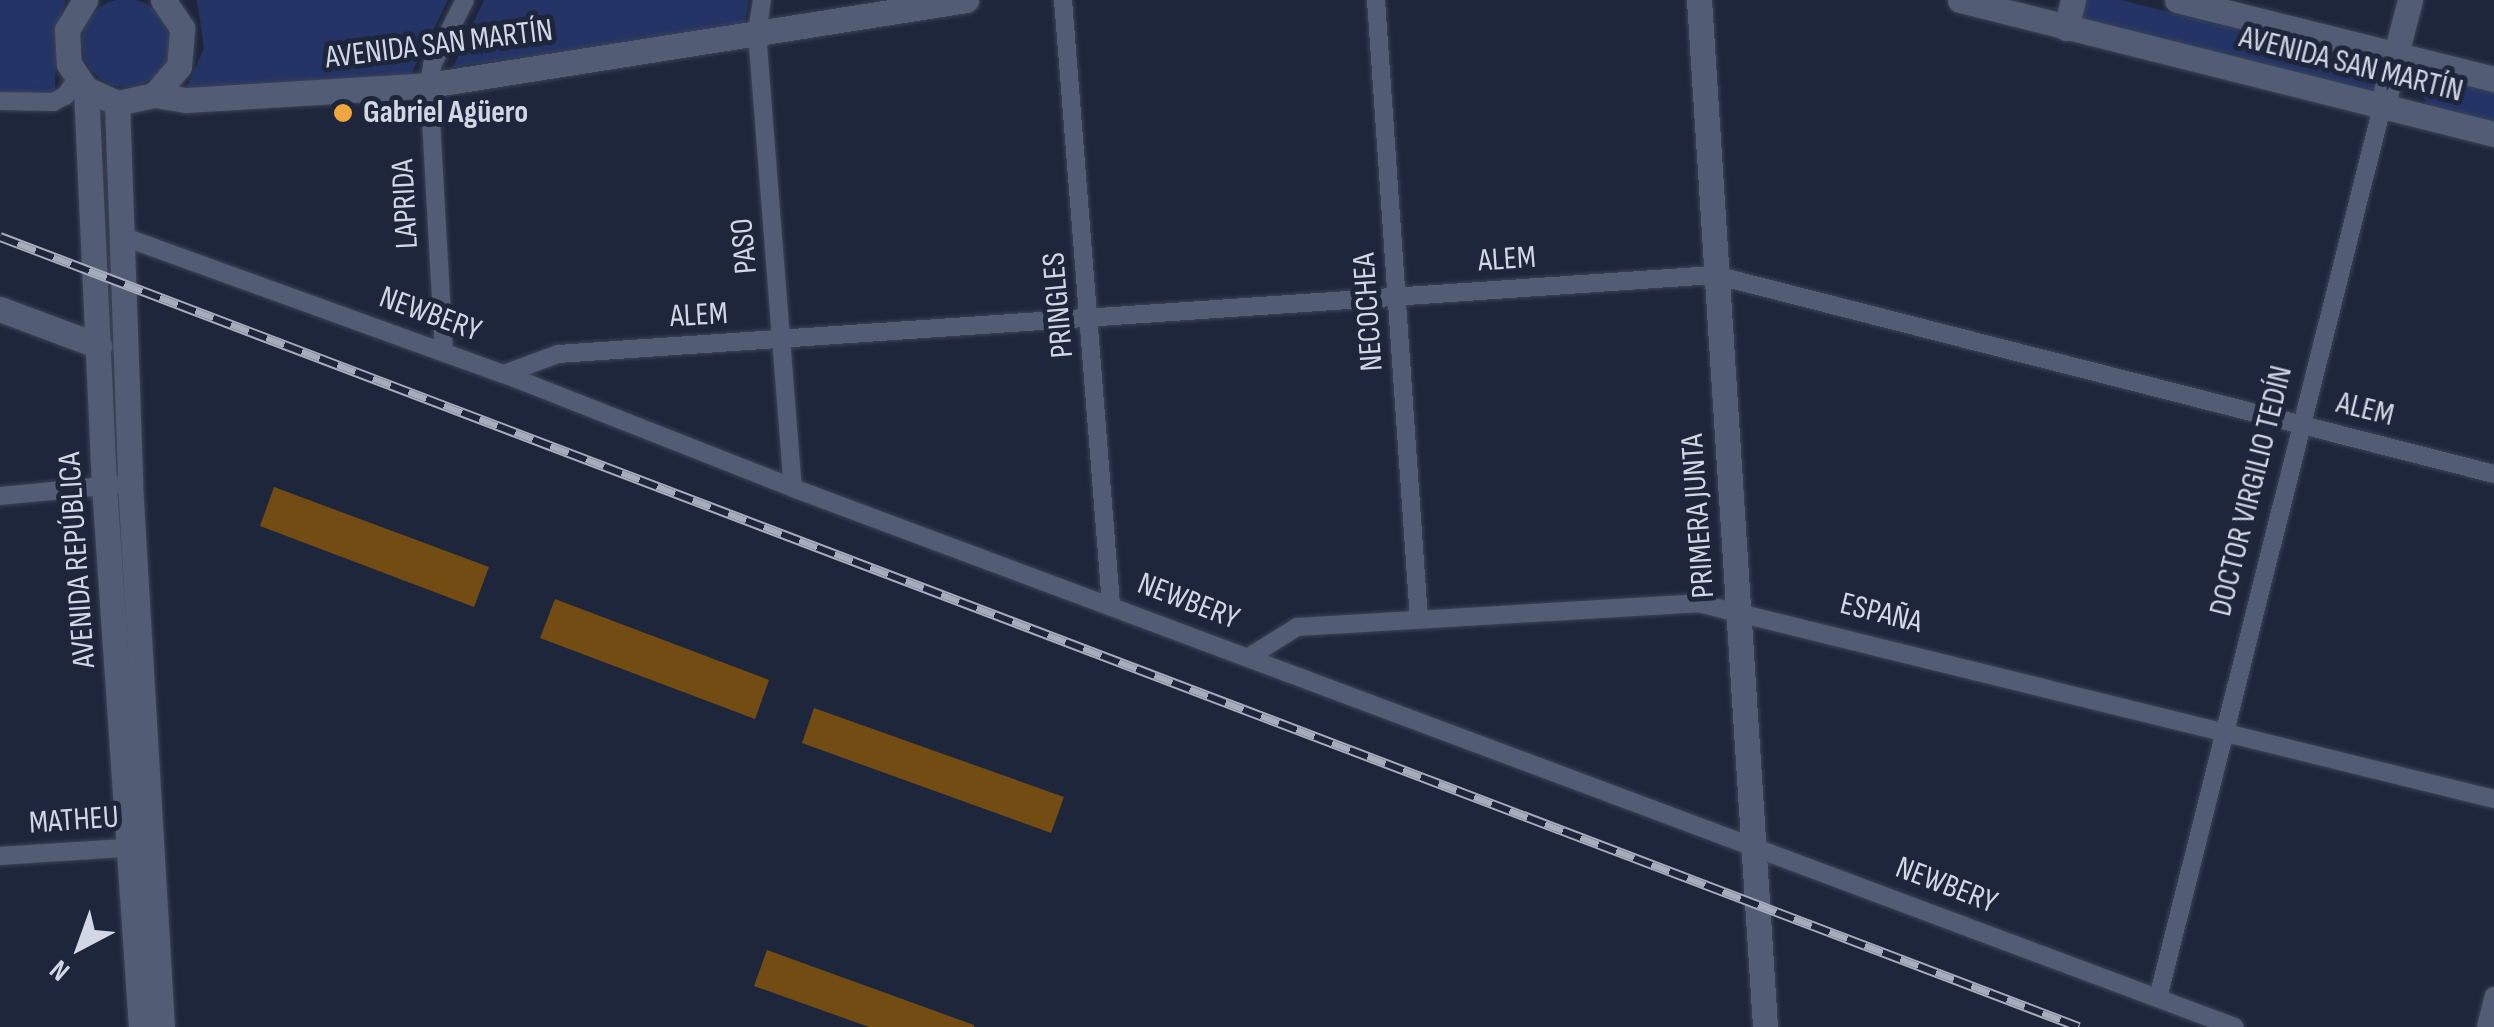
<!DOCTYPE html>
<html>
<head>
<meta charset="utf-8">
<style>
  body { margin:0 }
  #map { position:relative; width:2494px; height:1027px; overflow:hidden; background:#1e263c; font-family:"Sofia Sans Condensed",sans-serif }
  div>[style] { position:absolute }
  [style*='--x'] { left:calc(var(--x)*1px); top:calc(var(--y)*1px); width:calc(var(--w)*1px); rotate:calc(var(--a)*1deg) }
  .green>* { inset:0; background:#243466 }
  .round { border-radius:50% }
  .building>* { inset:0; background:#734c13 }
  .roads { filter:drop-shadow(0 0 2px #3c4355) drop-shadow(0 0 2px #3c4355) }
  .street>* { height:18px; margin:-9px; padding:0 9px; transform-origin:9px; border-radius:9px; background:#535c75 }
  .secondary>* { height:25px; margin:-12.5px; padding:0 12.5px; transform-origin:12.5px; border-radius:12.5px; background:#535c75 }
  .rail>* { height:10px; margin-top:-5px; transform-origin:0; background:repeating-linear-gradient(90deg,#1e263c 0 19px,#a5acbc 0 38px); box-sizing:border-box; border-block:2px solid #a5acbc }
  .dots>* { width:28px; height:28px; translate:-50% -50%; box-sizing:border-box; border:5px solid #1e263c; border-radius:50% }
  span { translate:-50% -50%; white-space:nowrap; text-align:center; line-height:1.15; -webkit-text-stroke:10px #1e263c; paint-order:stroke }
  .street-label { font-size:32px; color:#d1d7e5 }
  .poi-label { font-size:32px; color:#d1d7e5; font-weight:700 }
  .left { translate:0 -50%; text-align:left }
  .north { position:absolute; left:30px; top:897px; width:100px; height:100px; -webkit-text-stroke:8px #1e263c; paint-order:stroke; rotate:221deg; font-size:28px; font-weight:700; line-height:40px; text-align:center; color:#d1d7e5 }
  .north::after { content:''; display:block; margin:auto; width:35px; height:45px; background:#d1d7e5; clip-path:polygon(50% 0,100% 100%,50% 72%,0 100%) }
</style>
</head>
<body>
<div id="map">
  <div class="green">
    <i class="round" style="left:82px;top:-1px;width:88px;height:88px"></i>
    <i style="clip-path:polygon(0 0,66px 0,57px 27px,55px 89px,45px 96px,0 93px)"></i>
    <i style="clip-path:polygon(197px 0,448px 0,410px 76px,187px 87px,204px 48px)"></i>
    <i style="clip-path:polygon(484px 0,749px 0,744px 27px,453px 67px)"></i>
    <i style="clip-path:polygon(2079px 0,2121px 0,2385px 66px,2377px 100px,2074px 23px)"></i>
    <i style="clip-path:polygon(2438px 79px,2494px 92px,2494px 123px,2435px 110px,2426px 103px,2420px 88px)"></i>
  </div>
  <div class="building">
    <i style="clip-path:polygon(274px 487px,489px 567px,474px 607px,260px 526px)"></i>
    <i style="clip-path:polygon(555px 599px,769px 680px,755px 719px,540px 638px)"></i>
    <i style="clip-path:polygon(814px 708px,1064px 797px,1051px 833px,802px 743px)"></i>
    <i style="clip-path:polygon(767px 950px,974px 1025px,974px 1027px,869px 1027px,754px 986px)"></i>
  </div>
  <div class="roads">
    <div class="street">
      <i style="--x:762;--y:0;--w:33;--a:99"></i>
      <i style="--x:757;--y:33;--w:456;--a:85.5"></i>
      <i style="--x:1063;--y:0;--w:607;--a:85.46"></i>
      <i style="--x:1376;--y:0;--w:621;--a:86.03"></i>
      <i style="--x:0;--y:101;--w:53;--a:1.1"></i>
      <i style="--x:53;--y:102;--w:13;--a:-27"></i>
      <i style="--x:65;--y:96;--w:21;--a:-55"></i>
      <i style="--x:119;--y:235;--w:409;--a:19.9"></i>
      <i style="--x:504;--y:374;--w:311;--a:21.5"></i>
      <i style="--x:793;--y:488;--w:1539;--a:20.5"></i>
      <i style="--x:444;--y:352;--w:267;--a:-93.2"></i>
      <i style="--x:429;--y:85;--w:20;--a:-81"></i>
      <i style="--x:432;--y:65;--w:73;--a:-63.1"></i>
      <i style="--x:504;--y:374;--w:58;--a:-20.3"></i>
      <i style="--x:558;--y:354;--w:1160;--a:-3.91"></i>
      <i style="--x:1715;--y:275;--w:804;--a:14.33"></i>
      <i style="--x:0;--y:496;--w:116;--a:-5.5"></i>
      <i style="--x:1249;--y:657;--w:57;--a:-32"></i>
      <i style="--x:1297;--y:627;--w:402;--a:-3.4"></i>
      <i style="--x:1698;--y:603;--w:820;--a:13.83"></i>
      <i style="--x:0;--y:856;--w:139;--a:-3.7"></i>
      <i style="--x:2158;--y:998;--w:919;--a:-75.89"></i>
      <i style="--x:2486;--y:1027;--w:32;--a:-76"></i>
    </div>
    <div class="secondary">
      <i style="--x:85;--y:0;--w:35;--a:121"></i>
      <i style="--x:67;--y:30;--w:34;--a:87"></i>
      <i style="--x:69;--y:64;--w:30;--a:56"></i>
      <i style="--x:86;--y:89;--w:34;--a:24"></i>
      <i style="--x:117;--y:103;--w:38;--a:-12"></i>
      <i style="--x:154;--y:95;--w:38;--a:-49"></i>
      <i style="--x:179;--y:66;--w:38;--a:-85"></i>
      <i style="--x:182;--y:28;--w:34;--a:-124"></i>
      <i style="--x:1699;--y:0;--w:1029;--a:86.32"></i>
      <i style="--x:1960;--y:0;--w:551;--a:14.09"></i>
      <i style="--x:2177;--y:0;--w:327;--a:14"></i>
      <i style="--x:2066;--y:28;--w:29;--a:-76"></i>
      <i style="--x:86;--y:89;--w:397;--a:87.4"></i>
      <i style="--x:104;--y:486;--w:542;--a:86.09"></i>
      <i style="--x:154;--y:95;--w:32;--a:9"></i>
      <i style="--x:186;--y:100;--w:243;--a:-3.5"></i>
      <i style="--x:429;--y:85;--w:544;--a:-8.99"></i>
      <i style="--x:117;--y:103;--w:381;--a:88"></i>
      <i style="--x:130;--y:484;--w:544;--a:86.63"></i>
      <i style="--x:2382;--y:107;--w:111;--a:-75.3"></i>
      <i style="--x:0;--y:309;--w:106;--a:20.5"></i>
    </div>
  </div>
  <div class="rail">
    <i style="--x:0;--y:237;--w:2224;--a:20.81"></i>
  </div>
  <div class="dots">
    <i style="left:343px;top:113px;background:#f0a63e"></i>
  </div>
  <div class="street-label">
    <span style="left:439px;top:45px;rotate:-7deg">AVENIDA SAN MARTÍN</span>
    <span style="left:2351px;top:65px;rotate:14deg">AVENIDA SAN MARTÍN</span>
    <span style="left:406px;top:204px;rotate:-93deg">LAPRIDA</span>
    <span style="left:745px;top:246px;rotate:-95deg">PASO</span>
    <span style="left:1507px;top:260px;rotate:-4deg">ALEM</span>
    <span style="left:1059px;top:305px;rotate:-95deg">PRINGLES</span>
    <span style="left:1369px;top:312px;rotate:-94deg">NECOCHEA</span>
    <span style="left:430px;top:315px;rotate:20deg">NEWBERY</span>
    <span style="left:699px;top:316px;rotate:-3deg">ALEM</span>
    <span style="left:2365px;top:410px;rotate:14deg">ALEM</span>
    <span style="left:2252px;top:491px;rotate:-76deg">DOCTOR VIRGILIO TEDÍN</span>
    <span style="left:1699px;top:516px;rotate:-94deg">PRIMERA JUNTA</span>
    <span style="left:78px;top:560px;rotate:-94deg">AVENIDA REPÚBLICA</span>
    <span style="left:1188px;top:602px;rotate:21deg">NEWBERY</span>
    <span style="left:1881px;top:614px;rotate:14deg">ESPAÑA</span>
    <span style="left:74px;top:821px;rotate:-4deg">MATHEU</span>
    <span style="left:1946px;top:886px;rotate:21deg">NEWBERY</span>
  </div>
  <div class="poi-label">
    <span class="left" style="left:363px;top:113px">Gabriel Agüero</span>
  </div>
  <div class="north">N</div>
</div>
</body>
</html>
